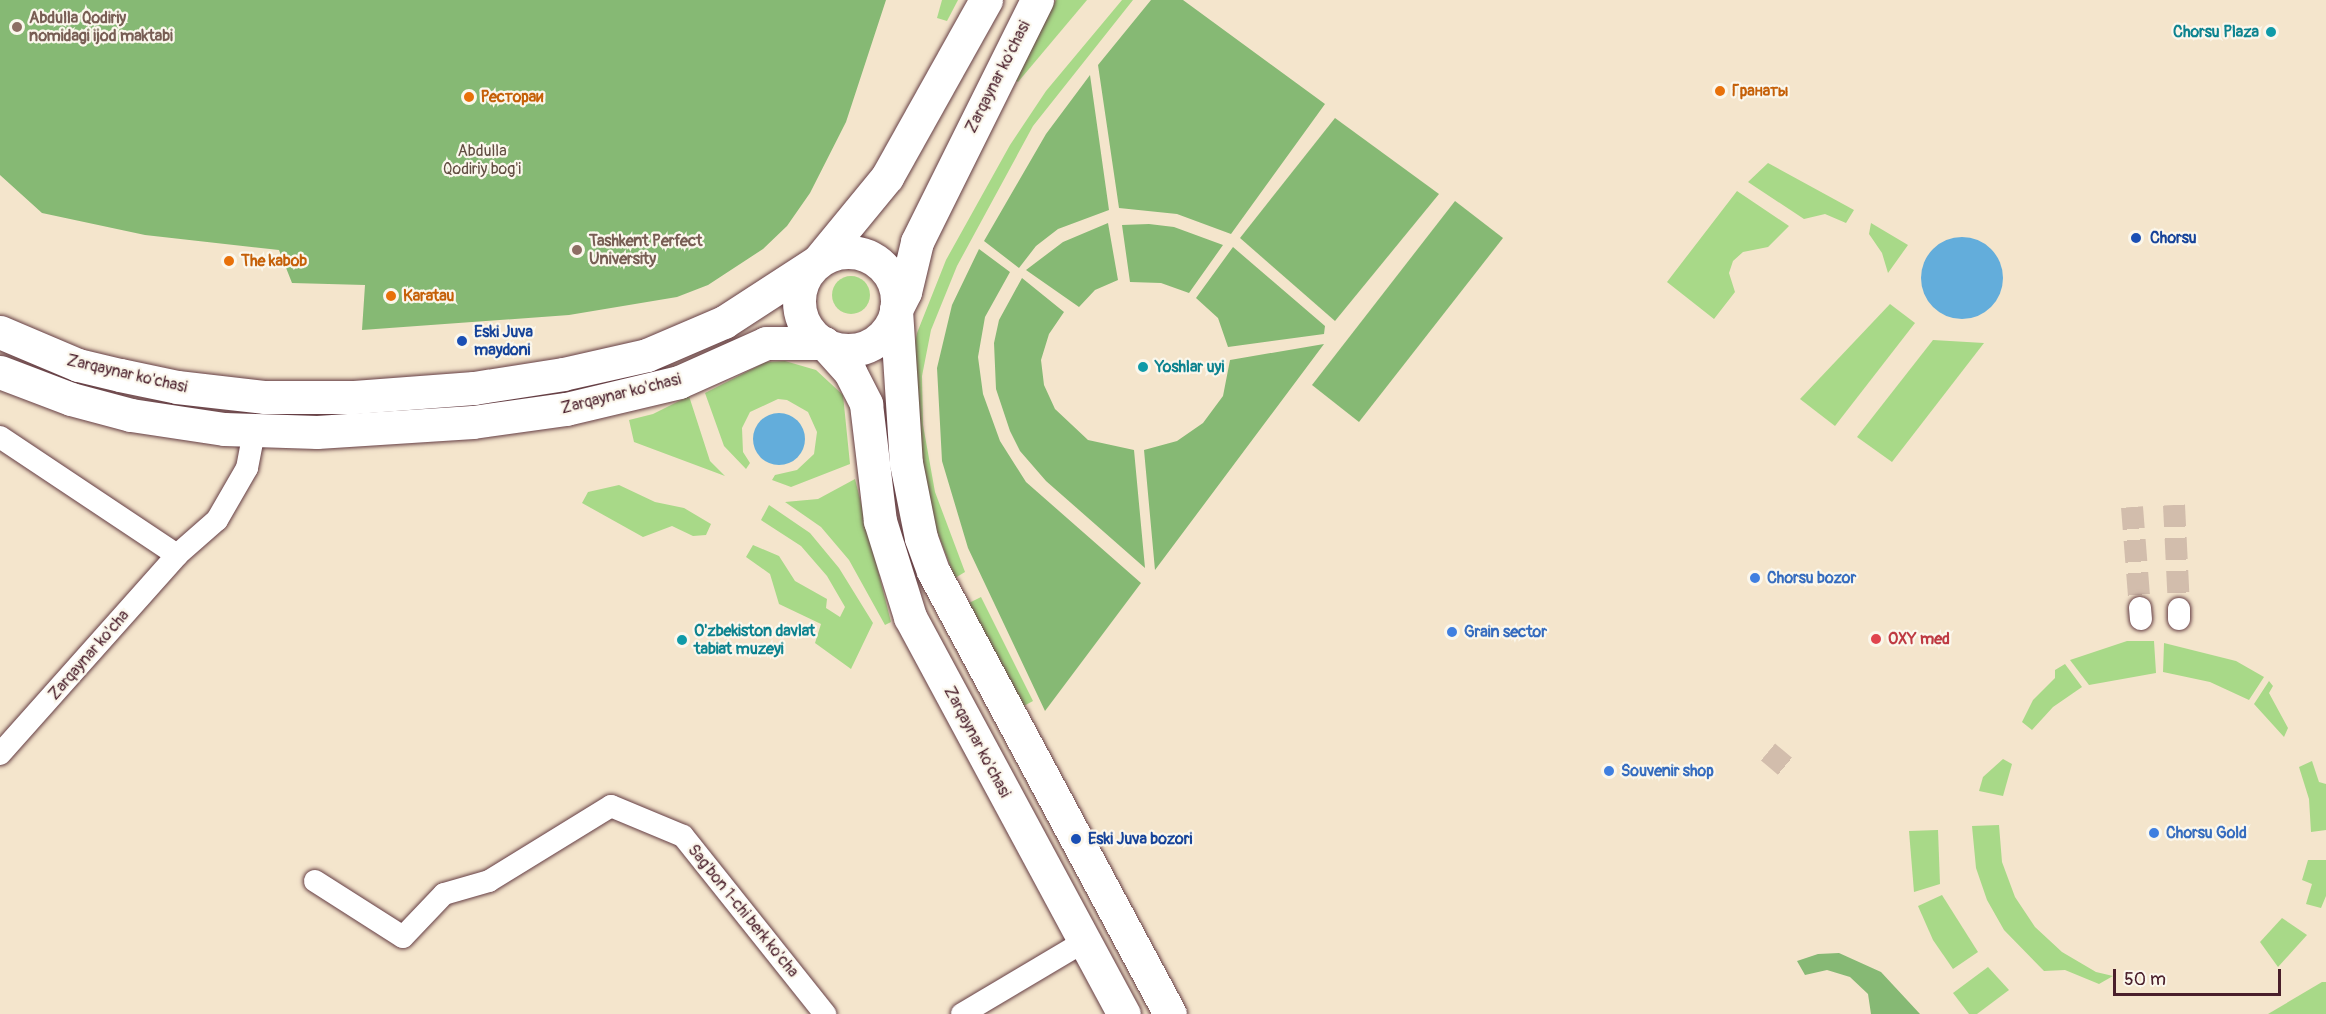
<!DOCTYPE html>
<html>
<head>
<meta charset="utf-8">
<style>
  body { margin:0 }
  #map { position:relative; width:2326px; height:1014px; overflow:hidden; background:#f4e5cc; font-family:Pangolin,sans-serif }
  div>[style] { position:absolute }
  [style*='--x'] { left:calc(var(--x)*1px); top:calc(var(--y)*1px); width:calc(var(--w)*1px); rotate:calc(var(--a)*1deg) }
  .green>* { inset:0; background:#a8d988 }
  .round { border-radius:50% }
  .forest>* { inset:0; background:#86b974 }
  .water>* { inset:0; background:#63addb }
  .street-tunnel>* { height:22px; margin-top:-11px; transform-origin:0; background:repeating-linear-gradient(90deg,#d2bdac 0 22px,transparent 0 33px) }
  .roads { filter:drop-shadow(0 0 2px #643d43) drop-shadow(0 0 2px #643d43) }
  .street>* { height:22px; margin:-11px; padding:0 11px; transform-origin:11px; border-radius:11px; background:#fff }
  .primary>* { height:33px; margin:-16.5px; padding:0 16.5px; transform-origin:16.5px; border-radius:16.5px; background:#fff }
  .primary>.ring { margin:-16.5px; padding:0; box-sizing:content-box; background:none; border:33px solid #fff; border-radius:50% }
  .dots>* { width:16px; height:16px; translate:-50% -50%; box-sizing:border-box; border:3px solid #fbf7ec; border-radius:50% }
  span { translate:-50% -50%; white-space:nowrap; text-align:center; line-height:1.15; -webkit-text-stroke:4.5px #fbf7ec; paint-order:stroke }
  .education-label { font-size:16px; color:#785e54; font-weight:700 }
  .left { translate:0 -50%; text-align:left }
  .culture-label { font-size:16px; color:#0d838f; font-weight:700 }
  .right { translate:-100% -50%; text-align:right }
  .street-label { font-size:16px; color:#4a1f2b }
  .food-label { font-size:16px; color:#c56008; font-weight:700 }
  .park-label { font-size:16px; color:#624e42 }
  .transit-label { font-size:16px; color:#164399; font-weight:700 }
  .shop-label { font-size:16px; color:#366cbe; font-weight:700 }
  .health-label { font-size:16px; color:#be3a42; font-weight:700 }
  .scale { position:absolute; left:2113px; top:969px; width:168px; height:27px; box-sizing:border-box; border:3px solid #4a1f2b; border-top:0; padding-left:8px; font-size:18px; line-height:21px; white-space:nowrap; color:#4a1f2b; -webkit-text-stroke:4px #fbf7ec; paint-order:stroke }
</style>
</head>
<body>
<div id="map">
  <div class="green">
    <i style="clip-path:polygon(942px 0,958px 0,947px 21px,937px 18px)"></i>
    <i style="clip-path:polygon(1056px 0,1087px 0,1018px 82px,1013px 79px)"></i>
    <i style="clip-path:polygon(1122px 0,1133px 0,1033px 126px,957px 266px,931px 330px,922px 376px,923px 425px,935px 492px,965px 572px,955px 578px,925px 500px,912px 359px,917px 333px,946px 260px,1010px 145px,1046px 91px)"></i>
    <i style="clip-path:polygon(1768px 163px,1854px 210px,1846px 223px,1825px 214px,1804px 219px,1748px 182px)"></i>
    <i style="clip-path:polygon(1737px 191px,1789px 226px,1768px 247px,1743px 252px,1733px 261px,1729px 273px,1735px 292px,1714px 319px,1667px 282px)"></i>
    <i style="clip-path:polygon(1871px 223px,1908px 245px,1888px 273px,1882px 253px,1869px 234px)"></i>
    <i class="round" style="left:832px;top:276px;width:38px;height:38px"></i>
    <i style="clip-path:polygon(1890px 304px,1915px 323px,1835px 426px,1800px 399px)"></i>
    <i style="clip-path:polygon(1933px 340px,1984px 343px,1892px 462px,1857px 437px)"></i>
    <i style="clip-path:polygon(785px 361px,816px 370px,843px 395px,850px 464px,791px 487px,772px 480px,775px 475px,797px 470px,814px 454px,817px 432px,808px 412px,787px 400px,778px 399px,750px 412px,742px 428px,743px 452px,750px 463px,746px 469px,724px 446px,705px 393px,766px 362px)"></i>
    <i style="clip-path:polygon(689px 396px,710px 461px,725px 476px,634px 442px,629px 420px,653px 414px)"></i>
    <i style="clip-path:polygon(855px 479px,891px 622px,885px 625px,849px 560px,821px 527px,785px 502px,818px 499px)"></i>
    <i style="clip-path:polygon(619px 485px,655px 502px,684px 508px,711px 524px,706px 535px,693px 536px,672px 526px,643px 537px,582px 503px,588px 492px)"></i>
    <i style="clip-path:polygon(769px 505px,810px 533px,839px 568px,873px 623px,851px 669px,815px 643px,821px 624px,779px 604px,770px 574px,746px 557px,753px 545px,779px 556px,795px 581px,827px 599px,826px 608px,840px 617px,845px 607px,827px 576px,801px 546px,761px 520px)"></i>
    <i style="clip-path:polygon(981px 597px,1033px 701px,1022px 707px,969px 603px)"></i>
    <i style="clip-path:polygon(2127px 641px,2154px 641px,2156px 673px,2089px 685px,2070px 660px)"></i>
    <i style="clip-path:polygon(2164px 643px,2236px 661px,2264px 677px,2249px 700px,2210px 682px,2163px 672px)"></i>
    <i style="clip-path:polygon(2065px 664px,2082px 687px,2053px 707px,2032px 730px,2022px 722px,2033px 700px,2055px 678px,2055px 670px)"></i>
    <i style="clip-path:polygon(2269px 681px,2273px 686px,2269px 693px,2288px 728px,2284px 737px,2254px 704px)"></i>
    <i style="clip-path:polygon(2003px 759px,2012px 764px,2003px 796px,1979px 791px,1983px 777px)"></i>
    <i style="clip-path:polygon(2312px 761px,2319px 782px,2326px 784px,2326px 830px,2311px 832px,2309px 799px,2299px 767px)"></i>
    <i style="clip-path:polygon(1999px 825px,2002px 862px,2015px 897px,2035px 927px,2062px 952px,2096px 972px,2113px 976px,2099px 984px,2065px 970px,2044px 971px,2004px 930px,1987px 900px,1976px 868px,1972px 826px)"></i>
    <i style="clip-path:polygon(1938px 830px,1940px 884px,1914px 892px,1909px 831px)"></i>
    <i style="clip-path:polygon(2308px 860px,2326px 860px,2326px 896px,2321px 908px,2306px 904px,2312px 884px,2302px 880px)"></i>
    <i style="clip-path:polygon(1942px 895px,1978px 952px,1953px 969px,1933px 940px,1918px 906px)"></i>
    <i style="clip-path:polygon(2282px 918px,2307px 935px,2278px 967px,2260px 942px)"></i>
    <i style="clip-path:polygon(1988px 967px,2009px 990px,1977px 1014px,1969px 1014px,1953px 993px)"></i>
    <i style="clip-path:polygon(2322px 982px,2326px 982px,2326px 1014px,2268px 1014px)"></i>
  </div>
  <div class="forest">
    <i style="clip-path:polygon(0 0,886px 0,846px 122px,810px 193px,787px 226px,763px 249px,708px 285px,677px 297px,569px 315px,362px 330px,365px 285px,292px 283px,279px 250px,145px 235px,42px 213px,0 175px)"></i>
    <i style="clip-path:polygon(1151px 0,1183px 0,1325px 104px,1231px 234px,1177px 214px,1119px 208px,1098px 65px)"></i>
    <i style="clip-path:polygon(1090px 75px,1109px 210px,1058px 229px,1036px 246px,1019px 268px,984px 241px,1046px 134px)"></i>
    <i style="clip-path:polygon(1335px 118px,1439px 194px,1335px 321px,1240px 238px)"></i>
    <i style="clip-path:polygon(1455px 201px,1503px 238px,1359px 422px,1312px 385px)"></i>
    <i style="clip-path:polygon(1108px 223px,1118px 280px,1095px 290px,1079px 307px,1026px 270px,1063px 242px)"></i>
    <i style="clip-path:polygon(1149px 224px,1174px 227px,1223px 245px,1189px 293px,1161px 283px,1130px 282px,1122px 225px)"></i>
    <i style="clip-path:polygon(1233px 247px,1325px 326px,1324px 334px,1228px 347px,1218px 318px,1196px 298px)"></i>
    <i style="clip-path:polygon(979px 249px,1010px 272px,985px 317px,978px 357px,983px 394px,1000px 441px,1026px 482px,1141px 583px,1045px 711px,968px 548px,942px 461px,937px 368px,952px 305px)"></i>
    <i style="clip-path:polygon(1022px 278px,1064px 312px,1049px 334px,1041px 360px,1044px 385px,1055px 409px,1088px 440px,1134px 450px,1145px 568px,1046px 481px,1020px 451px,1010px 431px,996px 389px,994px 343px,999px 320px)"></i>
    <i style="clip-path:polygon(1324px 344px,1155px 570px,1144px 450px,1177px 441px,1203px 423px,1223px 396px,1230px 360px)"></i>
    <i style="clip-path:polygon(1839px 953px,1881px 972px,1920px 1014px,1871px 1014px,1868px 994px,1850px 977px,1827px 970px,1805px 975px,1797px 961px,1818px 954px)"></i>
  </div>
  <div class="water">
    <i class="round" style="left:1921px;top:237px;width:82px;height:82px"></i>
    <i class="round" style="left:753px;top:413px;width:52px;height:52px"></i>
  </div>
  <div class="street-tunnel">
    <i style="--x:2174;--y:505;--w:104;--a:87.2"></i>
    <i style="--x:2132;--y:507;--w:101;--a:85.5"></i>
    <i style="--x:1768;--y:752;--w:30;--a:40"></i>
  </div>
  <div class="roads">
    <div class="street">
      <i style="--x:0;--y:437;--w:213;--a:33.7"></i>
      <i style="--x:2140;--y:608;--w:11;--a:85"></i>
      <i style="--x:2179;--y:609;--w:10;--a:90"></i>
      <i style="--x:0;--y:754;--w:266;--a:-48.3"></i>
      <i style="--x:177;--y:555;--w:53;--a:-41.2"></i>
      <i style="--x:217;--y:520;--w:60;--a:-60"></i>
      <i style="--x:247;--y:468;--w:38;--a:-79"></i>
      <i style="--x:315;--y:881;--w:104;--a:32.5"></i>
      <i style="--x:403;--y:937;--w:59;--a:-46.4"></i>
      <i style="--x:444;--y:894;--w:47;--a:-16.1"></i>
      <i style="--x:489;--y:881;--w:143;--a:-31.6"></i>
      <i style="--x:611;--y:806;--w:78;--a:22.6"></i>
      <i style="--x:683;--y:836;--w:228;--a:51.4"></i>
      <i style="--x:962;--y:1014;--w:143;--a:-30.7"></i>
    </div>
    <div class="primary">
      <i style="--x:1037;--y:0;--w:270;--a:116.4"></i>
      <i style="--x:917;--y:242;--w:51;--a:103.5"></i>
      <i style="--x:905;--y:292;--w:20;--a:117"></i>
      <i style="--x:896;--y:310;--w:153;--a:86.3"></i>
      <i style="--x:906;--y:463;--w:76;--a:78.7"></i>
      <i style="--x:921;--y:538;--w:35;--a:70"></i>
      <i style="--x:933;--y:571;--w:502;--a:61.85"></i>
      <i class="ring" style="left:799px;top:252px;width:65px;height:65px"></i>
      <i style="--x:0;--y:332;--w:85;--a:22.9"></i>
      <i style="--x:78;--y:365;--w:43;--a:13.4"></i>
      <i style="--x:120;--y:375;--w:58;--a:11.9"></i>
      <i style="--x:177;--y:387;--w:89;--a:6.5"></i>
      <i style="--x:265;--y:397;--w:89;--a:0"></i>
      <i style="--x:354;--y:397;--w:120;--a:-4.3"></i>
      <i style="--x:474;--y:388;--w:90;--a:-8.9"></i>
      <i style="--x:563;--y:374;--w:86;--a:-12.7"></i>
      <i style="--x:647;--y:355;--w:84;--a:-23.2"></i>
      <i style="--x:724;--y:322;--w:112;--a:-33"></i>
      <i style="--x:818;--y:261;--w:109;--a:-50.6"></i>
      <i style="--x:887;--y:177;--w:203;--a:-60.8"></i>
      <i style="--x:0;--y:372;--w:76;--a:20.8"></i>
      <i style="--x:71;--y:399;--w:62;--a:14.9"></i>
      <i style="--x:131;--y:415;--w:94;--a:8.6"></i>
      <i style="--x:224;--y:429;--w:93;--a:1.8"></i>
      <i style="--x:317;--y:432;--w:156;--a:-3.7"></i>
      <i style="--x:473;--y:422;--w:94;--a:-8"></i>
      <i style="--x:566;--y:409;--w:116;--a:-13.4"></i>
      <i style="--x:679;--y:382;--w:95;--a:-24.1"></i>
      <i style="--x:766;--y:343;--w:58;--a:0"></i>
      <i style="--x:824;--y:343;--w:39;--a:48"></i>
      <i style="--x:850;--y:372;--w:36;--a:63"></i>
      <i style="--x:866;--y:404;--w:118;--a:83.2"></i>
      <i style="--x:880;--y:521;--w:101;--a:72.6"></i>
      <i style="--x:910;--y:617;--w:451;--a:61.7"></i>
    </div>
  </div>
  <div class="dots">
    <i style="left:17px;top:27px;background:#8d6e63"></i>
    <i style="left:2271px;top:32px;background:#0f9aa8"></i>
    <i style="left:1720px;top:91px;background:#e8710a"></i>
    <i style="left:469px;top:97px;background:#e8710a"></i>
    <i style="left:2136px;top:238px;background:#1a4fb4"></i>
    <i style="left:577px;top:250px;background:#8d6e63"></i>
    <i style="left:229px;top:261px;background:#e8710a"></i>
    <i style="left:391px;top:296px;background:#e8710a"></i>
    <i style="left:462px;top:341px;background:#1a4fb4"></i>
    <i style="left:1143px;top:367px;background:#0f9aa8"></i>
    <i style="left:1755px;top:578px;background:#3f7fe0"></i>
    <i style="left:1452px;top:632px;background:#3f7fe0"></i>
    <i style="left:1876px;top:639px;background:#e0444e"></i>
    <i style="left:682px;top:640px;background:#0f9aa8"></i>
    <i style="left:1609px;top:771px;background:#3f7fe0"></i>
    <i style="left:2154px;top:833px;background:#3f7fe0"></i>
    <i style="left:1076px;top:839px;background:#1a4fb4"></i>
  </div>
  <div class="education-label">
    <span class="left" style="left:29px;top:27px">Abdulla Qodiriy<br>nomidagi ijod maktabi</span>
    <span class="left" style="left:589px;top:250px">Tashkent Perfect<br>University</span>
  </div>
  <div class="culture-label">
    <span class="right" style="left:2259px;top:32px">Chorsu Plaza</span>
    <span class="left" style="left:1155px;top:367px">Yoshlar uyi</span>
    <span class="left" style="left:694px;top:640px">O'zbekiston davlat<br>tabiat muzeyi</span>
  </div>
  <div class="street-label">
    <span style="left:998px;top:77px;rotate:-63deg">Zarqaynar ko'chasi</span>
    <span style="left:127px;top:374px;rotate:13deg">Zarqaynar ko'chasi</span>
    <span style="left:621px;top:394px;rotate:-14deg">Zarqaynar ko'chasi</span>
    <span style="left:89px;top:655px;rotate:-49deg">Zarqaynar ko'cha</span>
    <span style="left:977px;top:742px;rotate:62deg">Zarqaynar ko'chasi</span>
    <span style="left:743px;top:911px;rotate:51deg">Sag'bon 1-chi berk ko'cha</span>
  </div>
  <div class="food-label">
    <span class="left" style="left:1732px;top:91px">Гранаты</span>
    <span class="left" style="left:481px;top:97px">Рестораи</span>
    <span class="left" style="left:241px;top:261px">The kabob</span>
    <span class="left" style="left:403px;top:296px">Karatau</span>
  </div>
  <div class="park-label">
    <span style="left:482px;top:160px">Abdulla<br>Qodiriy bog'i</span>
  </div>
  <div class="transit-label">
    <span class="left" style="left:2150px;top:238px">Chorsu</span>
    <span class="left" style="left:474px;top:341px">Eski Juva<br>maydoni</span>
    <span class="left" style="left:1088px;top:839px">Eski Juva bozori</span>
  </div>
  <div class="shop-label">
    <span class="left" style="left:1767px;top:578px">Chorsu bozor</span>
    <span class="left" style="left:1464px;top:632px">Grain sector</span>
    <span class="left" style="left:1621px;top:771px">Souvenir shop</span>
    <span class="left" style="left:2166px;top:833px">Chorsu Gold</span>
  </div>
  <div class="health-label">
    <span class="left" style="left:1888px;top:639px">OXY med</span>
  </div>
  <div class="scale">50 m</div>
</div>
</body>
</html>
